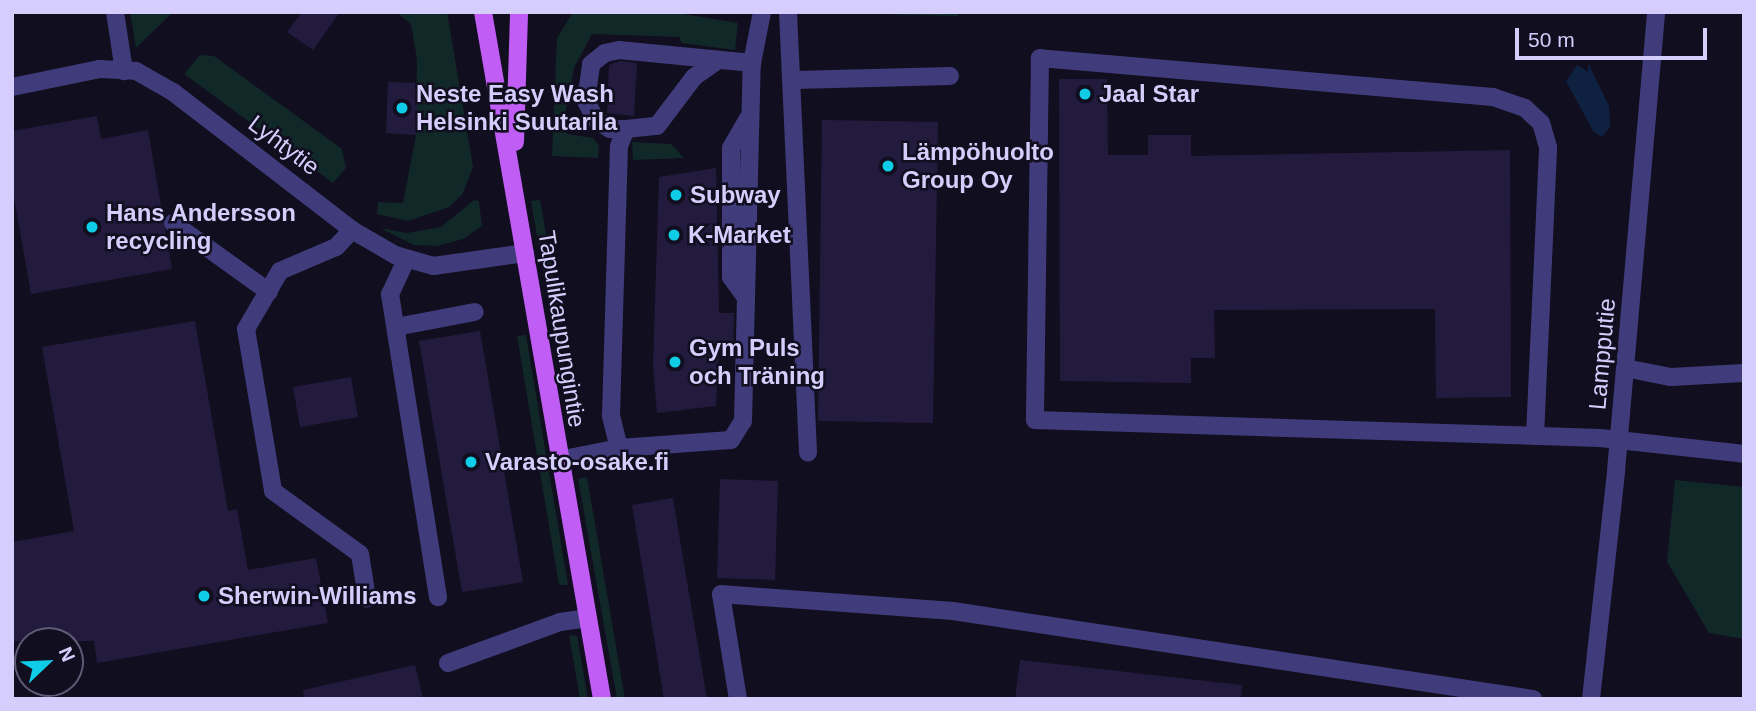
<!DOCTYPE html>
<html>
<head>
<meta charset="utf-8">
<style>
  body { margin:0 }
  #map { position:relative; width:1756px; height:711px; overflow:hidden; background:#110e1f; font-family:Helvetica,sans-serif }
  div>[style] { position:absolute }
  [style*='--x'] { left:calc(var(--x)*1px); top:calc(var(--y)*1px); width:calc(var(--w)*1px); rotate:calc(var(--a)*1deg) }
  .green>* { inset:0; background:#112828 }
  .water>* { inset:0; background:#0f2141 }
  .building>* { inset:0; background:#231b3e }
  .minor>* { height:18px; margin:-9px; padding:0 9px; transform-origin:9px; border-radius:9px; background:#403c7b }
  .major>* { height:18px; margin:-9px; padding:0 9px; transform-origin:9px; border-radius:9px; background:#bf5df4 }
  .dots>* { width:19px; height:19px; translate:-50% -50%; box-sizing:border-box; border:4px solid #110e1f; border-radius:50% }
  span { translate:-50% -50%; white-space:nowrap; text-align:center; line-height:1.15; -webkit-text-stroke:5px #110e1f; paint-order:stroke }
  .poi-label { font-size:24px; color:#d5cefc; font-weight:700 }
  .left { translate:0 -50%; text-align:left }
  .street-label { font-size:24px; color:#d5cefc }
  .frame { position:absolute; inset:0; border:14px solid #d5cefc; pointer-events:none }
  .north { position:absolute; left:14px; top:627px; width:70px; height:70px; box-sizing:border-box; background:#110e1f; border:2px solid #5f5b77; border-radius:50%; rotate:67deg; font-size:19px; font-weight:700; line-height:28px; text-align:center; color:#d5cefc }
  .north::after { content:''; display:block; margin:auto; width:24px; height:32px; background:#0fcce7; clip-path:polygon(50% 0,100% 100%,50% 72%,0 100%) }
  .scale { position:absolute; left:1515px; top:28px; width:192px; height:32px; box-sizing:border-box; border:4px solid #d5cefc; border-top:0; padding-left:9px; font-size:21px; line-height:24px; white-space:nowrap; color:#d5cefc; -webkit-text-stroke:5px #110e1f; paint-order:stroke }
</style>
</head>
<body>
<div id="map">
  <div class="green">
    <i style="clip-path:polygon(130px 12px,173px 12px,136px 48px)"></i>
    <i style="clip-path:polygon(396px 12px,447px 12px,473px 167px,462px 195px,449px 207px,408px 221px,377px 214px,378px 202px,403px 203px,416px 135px,417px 59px,411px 24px)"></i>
    <i style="clip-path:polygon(573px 12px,671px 12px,738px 23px,735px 50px,681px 43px,680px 37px,592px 34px,574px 68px,563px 125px,567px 134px,593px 138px,599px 146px,598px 158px,552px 156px,557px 38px)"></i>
    <i style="clip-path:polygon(958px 12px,958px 16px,835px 13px,835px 12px)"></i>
    <i style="clip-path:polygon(200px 55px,214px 56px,342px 149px,346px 168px,333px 183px,184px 74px)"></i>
    <i style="clip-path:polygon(632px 142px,671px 144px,684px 158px,633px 160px)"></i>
    <i style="clip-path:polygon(474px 200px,479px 201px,482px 226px,463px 239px,437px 246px,414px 245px,380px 228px,407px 233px,441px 227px)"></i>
    <i style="clip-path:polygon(540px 200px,559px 307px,550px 309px,531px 201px)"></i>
    <i style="clip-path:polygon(526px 335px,568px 585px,559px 585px,517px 336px)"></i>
    <i style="clip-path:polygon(587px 477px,625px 699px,617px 699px,578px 479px)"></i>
    <i style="clip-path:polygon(1675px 480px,1744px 487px,1744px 639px,1709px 633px,1667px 562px)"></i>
    <i style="clip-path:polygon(569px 635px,577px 636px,588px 699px,580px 699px)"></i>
  </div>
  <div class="water">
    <i style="clip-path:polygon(1588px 63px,1609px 106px,1610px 127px,1602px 137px,1593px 131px,1566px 81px,1577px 65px,1588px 72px)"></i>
  </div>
  <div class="building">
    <i style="clip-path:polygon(302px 12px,340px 12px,313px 50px,287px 32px)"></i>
    <i style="clip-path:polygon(620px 61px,637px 63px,634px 116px,607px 113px,609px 65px)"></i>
    <i style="clip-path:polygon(1059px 79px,1107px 79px,1108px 155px,1148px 155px,1148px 135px,1191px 135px,1191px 156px,1510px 150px,1511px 397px,1436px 398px,1435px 309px,1214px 310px,1215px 358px,1191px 358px,1191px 383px,1060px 381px)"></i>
    <i style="clip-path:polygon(388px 82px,418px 83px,416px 135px,386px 133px)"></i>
    <i style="clip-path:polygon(97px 116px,101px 139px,148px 130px,172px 269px,31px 294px,12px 186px,12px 131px)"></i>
    <i style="clip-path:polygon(822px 120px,938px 122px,933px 423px,818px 421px)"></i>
    <i style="clip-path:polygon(716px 168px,719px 313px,734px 313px,733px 349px,719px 349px,716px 406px,657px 413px,653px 366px,659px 177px)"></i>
    <i style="clip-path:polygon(195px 321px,228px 511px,237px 509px,248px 570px,316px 558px,328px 623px,97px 663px,94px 641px,12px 641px,12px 542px,74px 531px,42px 347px)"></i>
    <i style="clip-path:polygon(480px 331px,523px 582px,462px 592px,419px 341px)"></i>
    <i style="clip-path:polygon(351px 377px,358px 417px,300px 427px,293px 387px)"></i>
    <i style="clip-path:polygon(720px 479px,778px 481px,775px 580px,717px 578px)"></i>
    <i style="clip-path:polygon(673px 498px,686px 576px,707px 699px,664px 699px,632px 505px)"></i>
    <i style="clip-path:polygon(1020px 660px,1242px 685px,1241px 699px,1015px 699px)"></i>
    <i style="clip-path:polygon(415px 665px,423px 699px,304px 699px,303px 690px)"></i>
  </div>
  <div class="minor">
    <i style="--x:115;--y:12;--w:60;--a:81.3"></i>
    <i style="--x:788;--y:12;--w:441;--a:87.4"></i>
    <i style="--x:795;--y:80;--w:155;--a:-1.5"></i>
    <i style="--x:12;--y:87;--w:90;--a:-11.6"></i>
    <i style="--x:100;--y:69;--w:36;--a:3"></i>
    <i style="--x:136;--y:71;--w:43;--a:29.6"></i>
    <i style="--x:173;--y:92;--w:226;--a:37.6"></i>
    <i style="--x:352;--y:230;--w:50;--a:30.2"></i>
    <i style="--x:395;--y:255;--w:40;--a:16"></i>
    <i style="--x:433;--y:266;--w:93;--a:-8"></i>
    <i style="--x:626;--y:129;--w:16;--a:180"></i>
    <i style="--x:610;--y:129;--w:17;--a:-147"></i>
    <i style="--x:596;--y:120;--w:21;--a:-118"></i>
    <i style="--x:586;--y:101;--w:37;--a:-82"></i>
    <i style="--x:591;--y:64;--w:18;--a:-38"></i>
    <i style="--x:605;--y:53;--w:14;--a:-12"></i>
    <i style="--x:619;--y:50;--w:134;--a:5.6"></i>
    <i style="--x:752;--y:63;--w:52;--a:-78.9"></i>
    <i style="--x:173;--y:223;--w:118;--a:35.7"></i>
    <i style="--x:352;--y:230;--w:23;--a:133"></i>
    <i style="--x:336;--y:247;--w:61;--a:156.8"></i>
    <i style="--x:280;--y:271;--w:67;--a:120.4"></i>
    <i style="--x:246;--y:329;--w:164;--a:80.5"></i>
    <i style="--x:273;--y:491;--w:107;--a:35.9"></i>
    <i style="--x:360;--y:554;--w:45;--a:81"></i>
    <i style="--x:406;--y:260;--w:38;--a:115"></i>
    <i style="--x:390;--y:294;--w:307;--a:81"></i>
    <i style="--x:744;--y:295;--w:22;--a:-126"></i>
    <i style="--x:731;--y:277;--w:129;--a:-90"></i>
    <i style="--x:731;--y:148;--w:34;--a:-60"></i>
    <i style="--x:396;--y:327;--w:80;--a:-10.8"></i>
    <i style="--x:1625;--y:368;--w:47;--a:11.1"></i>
    <i style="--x:1671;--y:377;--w:73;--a:-3.1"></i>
    <i style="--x:1535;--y:436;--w:289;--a:-87.4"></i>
    <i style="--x:1548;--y:147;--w:25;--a:-106"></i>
    <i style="--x:1541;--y:123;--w:22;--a:-137"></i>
    <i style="--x:1525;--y:108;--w:34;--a:-161"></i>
    <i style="--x:1493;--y:97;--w:455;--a:-175.1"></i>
    <i style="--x:1040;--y:58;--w:362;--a:90.8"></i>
    <i style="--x:1035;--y:420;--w:565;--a:1.82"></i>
    <i style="--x:1600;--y:438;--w:145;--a:6.3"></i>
    <i style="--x:619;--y:448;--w:34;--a:-104"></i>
    <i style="--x:611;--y:415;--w:269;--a:-88.3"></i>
    <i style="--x:619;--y:146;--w:18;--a:-68"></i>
    <i style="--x:626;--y:129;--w:31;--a:-6"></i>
    <i style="--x:657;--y:126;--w:61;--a:-52.9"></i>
    <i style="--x:694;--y:77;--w:28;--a:-35"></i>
    <i style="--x:559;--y:460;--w:61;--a:-11.3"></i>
    <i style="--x:619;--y:448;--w:112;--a:-4.1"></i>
    <i style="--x:731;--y:440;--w:22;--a:-58"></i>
    <i style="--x:743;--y:421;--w:358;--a:-88.6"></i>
    <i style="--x:448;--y:663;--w:119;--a:-20.1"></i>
    <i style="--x:560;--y:622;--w:27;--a:-8"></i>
    <i style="--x:738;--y:699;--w:106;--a:-99.2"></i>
    <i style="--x:721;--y:594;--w:233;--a:4.2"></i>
    <i style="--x:953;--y:611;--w:587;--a:8.63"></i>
    <i style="--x:1591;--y:699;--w:229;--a:-83.7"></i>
    <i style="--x:1616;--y:471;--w:461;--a:-85"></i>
  </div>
  <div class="major">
    <i style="--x:483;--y:12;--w:697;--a:80.17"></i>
    <i style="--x:515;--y:142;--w:130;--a:-88.2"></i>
  </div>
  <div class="dots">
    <i style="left:1085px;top:94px;background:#0fcce7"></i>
    <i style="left:402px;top:108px;background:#0fcce7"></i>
    <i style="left:888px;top:166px;background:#0fcce7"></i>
    <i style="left:676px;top:195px;background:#0fcce7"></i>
    <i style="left:92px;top:227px;background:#0fcce7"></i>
    <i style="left:674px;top:235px;background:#0fcce7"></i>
    <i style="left:675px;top:362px;background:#0fcce7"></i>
    <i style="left:471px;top:462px;background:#0fcce7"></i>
    <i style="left:204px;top:596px;background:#0fcce7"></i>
  </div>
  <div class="poi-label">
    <span class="left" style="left:416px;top:108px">Neste Easy Wash<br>Helsinki Suutarila</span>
    <span class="left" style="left:1099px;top:94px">Jaal Star</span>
    <span class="left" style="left:902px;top:166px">Lämpöhuolto<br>Group Oy</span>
    <span class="left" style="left:690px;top:195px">Subway</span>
    <span class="left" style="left:106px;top:227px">Hans Andersson<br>recycling</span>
    <span class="left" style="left:688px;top:235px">K-Market</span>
    <span class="left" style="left:689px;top:362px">Gym Puls<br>och Träning</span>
    <span class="left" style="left:485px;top:462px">Varasto-osake.fi</span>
    <span class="left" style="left:218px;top:596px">Sherwin-Williams</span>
  </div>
  <div class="street-label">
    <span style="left:284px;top:145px;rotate:37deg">Lyhtytie</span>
    <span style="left:562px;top:329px;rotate:81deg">Tapulikaupungintie</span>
    <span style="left:1602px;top:354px;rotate:-85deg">Lampputie</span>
  </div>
  <div class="frame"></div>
  <div class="north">N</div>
  <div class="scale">50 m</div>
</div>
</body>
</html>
